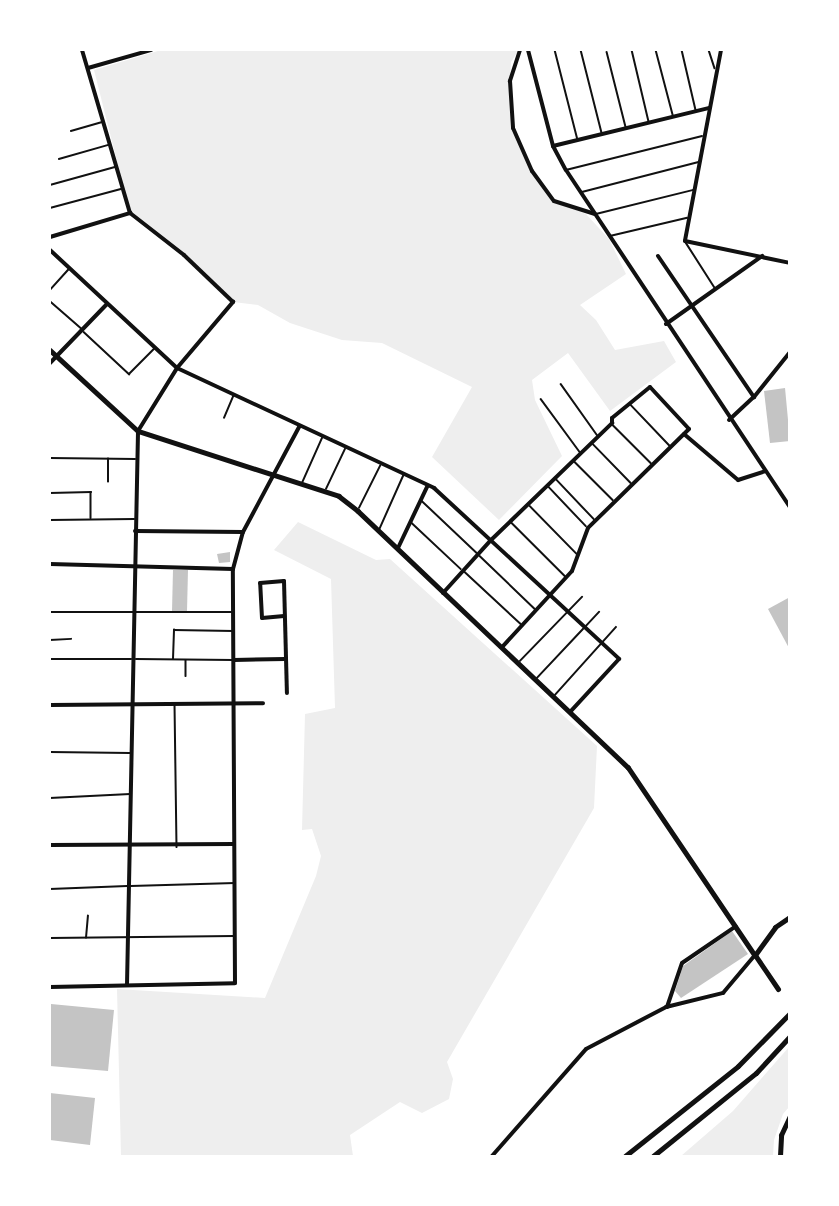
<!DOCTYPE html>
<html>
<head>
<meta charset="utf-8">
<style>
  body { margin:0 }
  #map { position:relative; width:839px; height:1206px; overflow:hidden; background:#fff; font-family:"Exo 2",sans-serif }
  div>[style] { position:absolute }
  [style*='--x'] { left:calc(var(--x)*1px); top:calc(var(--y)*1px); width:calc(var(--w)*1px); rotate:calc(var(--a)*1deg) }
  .green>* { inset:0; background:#eee }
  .building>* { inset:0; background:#c4c4c4 }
  .service>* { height:1.5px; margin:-0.75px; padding:0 0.75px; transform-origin:0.75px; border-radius:0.75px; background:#111 }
  .minor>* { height:4px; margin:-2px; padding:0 2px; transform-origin:2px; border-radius:2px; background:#111 }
  .tertiary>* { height:4.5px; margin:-2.25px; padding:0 2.25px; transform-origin:2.25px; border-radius:2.25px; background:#111 }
  .secondary>* { height:5px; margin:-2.5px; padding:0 2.5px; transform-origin:2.5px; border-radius:2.5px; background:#111 }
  span { translate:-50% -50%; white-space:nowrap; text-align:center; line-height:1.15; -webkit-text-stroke:6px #fff; paint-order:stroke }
  .frame { position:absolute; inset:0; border:51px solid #fff; pointer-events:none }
</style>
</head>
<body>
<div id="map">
  <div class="green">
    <i style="clip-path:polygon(161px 50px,519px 50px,511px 62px,510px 81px,513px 128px,532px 171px,554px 201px,586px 214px,609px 239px,626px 274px,580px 305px,596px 320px,615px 350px,664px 341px,676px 362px,610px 411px,568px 353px,532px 380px,535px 400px,562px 456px,499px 520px,432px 457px,472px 387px,382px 343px,342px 340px,290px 323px,258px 305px,233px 302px,184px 255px,130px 213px,94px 70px)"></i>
    <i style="clip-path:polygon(298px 522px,376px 560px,390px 559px,597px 746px,594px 808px,447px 1062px,453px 1079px,449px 1099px,422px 1113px,400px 1102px,350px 1135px,353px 1156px,121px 1156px,117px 989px,265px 998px,316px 876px,321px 856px,312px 829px,302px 830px,305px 714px,335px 708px,331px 579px,274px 550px)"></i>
    <i style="clip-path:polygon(789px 1047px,789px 1107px,783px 1114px,774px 1140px,773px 1156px,681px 1156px,733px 1111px)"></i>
  </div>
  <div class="building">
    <i style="clip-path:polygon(785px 388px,790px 441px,770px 443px,764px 391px)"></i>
    <i style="clip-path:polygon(230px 552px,230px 562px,219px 563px,217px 554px)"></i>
    <i style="clip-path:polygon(173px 570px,188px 570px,187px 611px,172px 611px)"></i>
    <i style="clip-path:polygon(790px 597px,790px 650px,768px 609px)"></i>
    <i style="clip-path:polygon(732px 931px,748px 954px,681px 998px,675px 991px,683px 966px)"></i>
    <i style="clip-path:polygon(51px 1004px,114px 1010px,108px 1071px,50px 1066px)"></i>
    <i style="clip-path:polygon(50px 1093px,95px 1098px,90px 1145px,50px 1140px)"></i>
  </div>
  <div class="service">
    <i style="--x:555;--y:50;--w:93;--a:75.7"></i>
    <i style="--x:581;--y:50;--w:86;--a:75.8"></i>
    <i style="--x:632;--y:50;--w:74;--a:76.7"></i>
    <i style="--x:656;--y:50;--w:67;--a:75.3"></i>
    <i style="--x:682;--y:50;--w:62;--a:76.9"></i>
    <i style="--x:709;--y:50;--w:19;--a:72"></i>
    <i style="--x:607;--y:52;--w:77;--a:75.8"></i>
    <i style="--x:71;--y:131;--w:33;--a:-16"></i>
    <i style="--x:59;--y:159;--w:51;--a:-15.9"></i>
    <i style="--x:566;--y:170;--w:140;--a:-14"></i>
    <i style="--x:50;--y:185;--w:67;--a:-15.5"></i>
    <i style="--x:582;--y:192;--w:121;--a:-14.4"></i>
    <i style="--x:50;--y:208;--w:73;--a:-15"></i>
    <i style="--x:596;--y:214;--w:100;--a:-13.9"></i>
    <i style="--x:610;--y:236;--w:79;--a:-13.2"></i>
    <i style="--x:685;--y:241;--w:56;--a:57.4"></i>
    <i style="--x:50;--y:290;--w:28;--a:-48"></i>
    <i style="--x:50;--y:301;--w:41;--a:41.1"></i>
    <i style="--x:84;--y:332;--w:62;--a:43"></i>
    <i style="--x:129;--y:374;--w:35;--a:-45"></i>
    <i style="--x:561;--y:384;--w:64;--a:54.6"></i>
    <i style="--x:541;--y:399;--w:66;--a:53.7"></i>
    <i style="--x:631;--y:405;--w:57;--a:46.4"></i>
    <i style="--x:224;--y:418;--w:23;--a:-67"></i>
    <i style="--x:612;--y:424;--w:55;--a:45"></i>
    <i style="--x:593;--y:444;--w:54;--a:45.7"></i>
    <i style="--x:50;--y:458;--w:85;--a:0.7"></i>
    <i style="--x:574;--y:461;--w:55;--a:45"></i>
    <i style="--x:556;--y:479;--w:55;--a:46.5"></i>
    <i style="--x:108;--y:482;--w:23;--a:-90"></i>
    <i style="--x:302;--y:483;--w:49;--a:-66"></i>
    <i style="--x:548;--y:486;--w:55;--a:46.5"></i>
    <i style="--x:326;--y:489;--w:44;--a:-64.6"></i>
    <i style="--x:50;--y:493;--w:41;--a:-1.4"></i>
    <i style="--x:91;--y:492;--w:26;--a:90"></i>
    <i style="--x:421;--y:500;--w:77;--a:43.4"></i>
    <i style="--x:530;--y:506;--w:67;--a:45.6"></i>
    <i style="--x:359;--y:508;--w:47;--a:-63.4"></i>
    <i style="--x:50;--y:520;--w:84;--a:-0.7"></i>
    <i style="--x:412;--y:523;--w:67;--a:43.2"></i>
    <i style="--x:512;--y:523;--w:76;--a:45"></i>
    <i style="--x:379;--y:530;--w:59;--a:-66"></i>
    <i style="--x:480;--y:556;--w:76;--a:43.9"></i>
    <i style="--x:465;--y:572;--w:76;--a:42.9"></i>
    <i style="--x:50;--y:612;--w:183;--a:0"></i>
    <i style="--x:586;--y:626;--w:19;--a:-47"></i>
    <i style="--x:50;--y:640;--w:21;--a:-3"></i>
    <i style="--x:50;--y:659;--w:81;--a:0"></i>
    <i style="--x:136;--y:659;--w:97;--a:0.6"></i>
    <i style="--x:173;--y:659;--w:29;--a:-88"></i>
    <i style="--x:174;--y:630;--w:59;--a:1"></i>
    <i style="--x:186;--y:660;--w:16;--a:90"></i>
    <i style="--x:520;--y:661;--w:89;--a:-45.9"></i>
    <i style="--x:537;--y:678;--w:67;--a:-46.8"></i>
    <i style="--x:555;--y:695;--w:91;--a:-48.1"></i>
    <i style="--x:175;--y:704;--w:143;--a:89.2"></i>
    <i style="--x:50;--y:752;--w:80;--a:0.7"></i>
    <i style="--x:50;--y:798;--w:80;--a:-2.9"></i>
    <i style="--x:131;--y:886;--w:104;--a:-1.7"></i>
    <i style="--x:50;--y:889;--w:77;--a:-2.2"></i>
    <i style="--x:50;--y:938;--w:184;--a:-0.6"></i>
    <i style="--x:86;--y:938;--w:22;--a:-85"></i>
  </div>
  <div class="minor">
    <i style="--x:82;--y:50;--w:170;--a:73.6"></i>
    <i style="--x:520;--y:50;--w:33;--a:108"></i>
    <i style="--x:510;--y:81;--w:47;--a:86.3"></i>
    <i style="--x:513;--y:128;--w:47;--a:66.2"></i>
    <i style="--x:532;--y:171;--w:37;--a:54"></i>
    <i style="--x:554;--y:201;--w:43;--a:17.6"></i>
    <i style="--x:528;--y:50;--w:99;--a:75.4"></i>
    <i style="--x:553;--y:146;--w:27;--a:62"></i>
    <i style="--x:566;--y:170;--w:405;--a:56.4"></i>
    <i style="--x:721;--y:50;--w:194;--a:100.7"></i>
    <i style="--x:685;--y:241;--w:107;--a:11.8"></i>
    <i style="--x:88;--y:68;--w:66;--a:-15.9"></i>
    <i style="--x:553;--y:146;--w:161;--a:-13.7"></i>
    <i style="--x:50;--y:237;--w:84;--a:-16.7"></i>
    <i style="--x:50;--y:250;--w:173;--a:42.9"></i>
    <i style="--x:177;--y:368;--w:284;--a:25"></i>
    <i style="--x:434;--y:488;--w:252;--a:42.7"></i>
    <i style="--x:619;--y:659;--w:71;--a:132.7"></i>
    <i style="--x:658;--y:256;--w:171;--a:55.8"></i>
    <i style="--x:666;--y:324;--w:118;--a:-35.3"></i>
    <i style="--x:50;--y:363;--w:82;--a:-46"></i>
    <i style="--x:729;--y:420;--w:34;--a:-43"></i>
    <i style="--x:754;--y:397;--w:58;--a:-51.3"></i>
    <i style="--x:684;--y:434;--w:71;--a:40.4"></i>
    <i style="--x:738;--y:480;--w:28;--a:-18"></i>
    <i style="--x:135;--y:531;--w:108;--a:0.5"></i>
    <i style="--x:398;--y:548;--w:68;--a:-64.6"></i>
    <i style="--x:50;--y:564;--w:183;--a:1.6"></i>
    <i style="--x:443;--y:593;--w:70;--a:-47.9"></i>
    <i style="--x:490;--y:541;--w:170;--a:-44"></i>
    <i style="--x:612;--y:423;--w:5;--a:-90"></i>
    <i style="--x:612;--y:418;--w:49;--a:-39.2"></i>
    <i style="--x:650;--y:387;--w:57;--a:47.1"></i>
    <i style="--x:689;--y:429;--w:141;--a:135.6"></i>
    <i style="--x:588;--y:528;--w:46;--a:110.4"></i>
    <i style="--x:572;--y:571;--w:102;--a:132.6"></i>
    <i style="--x:284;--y:616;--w:22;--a:175"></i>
    <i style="--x:262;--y:618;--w:35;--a:-93"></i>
    <i style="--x:260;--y:583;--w:24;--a:-5"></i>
    <i style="--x:284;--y:581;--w:112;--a:88.5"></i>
    <i style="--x:234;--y:660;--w:51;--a:-1.1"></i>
    <i style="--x:50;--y:705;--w:213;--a:-0.5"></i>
    <i style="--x:50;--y:845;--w:184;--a:-0.3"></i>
    <i style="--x:127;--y:985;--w:554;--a:-88.86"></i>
    <i style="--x:138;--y:431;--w:74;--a:-58.2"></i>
    <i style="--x:177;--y:368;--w:87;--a:-49.7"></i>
    <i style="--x:233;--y:302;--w:68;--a:-136.2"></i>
    <i style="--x:184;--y:255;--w:68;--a:-142.1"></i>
    <i style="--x:50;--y:987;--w:185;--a:-1.2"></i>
    <i style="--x:235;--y:983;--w:414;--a:-90.3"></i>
    <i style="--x:233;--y:569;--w:38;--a:-75"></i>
    <i style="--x:243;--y:532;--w:119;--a:-61.9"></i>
    <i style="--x:667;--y:1007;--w:46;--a:-71.2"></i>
    <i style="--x:682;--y:963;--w:65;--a:-34.4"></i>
    <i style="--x:492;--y:1156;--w:142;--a:-48.7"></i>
    <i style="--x:586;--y:1049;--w:90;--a:-27.7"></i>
    <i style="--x:666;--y:1007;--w:59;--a:-13.8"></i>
    <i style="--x:723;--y:993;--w:50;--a:-49.9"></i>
  </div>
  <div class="tertiary">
    <i style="--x:50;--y:350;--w:120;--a:42.6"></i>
    <i style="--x:138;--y:431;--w:211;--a:17.9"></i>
    <i style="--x:339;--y:496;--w:24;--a:38"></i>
    <i style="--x:358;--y:511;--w:372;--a:43.5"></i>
    <i style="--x:628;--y:767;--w:227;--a:56"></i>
  </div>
  <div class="secondary">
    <i style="--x:778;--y:989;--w:41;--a:-124.1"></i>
    <i style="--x:755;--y:955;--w:34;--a:-54"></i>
    <i style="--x:775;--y:927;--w:18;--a:-34"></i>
    <i style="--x:625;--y:1156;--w:144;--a:-38.5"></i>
    <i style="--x:738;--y:1066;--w:74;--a:-45.5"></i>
    <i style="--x:653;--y:1156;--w:132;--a:-38.9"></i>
    <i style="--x:756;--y:1073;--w:50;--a:-47.4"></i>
    <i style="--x:780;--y:1156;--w:21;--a:-87"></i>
    <i style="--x:781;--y:1135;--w:21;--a:-65"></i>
  </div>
  <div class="frame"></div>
</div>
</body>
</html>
